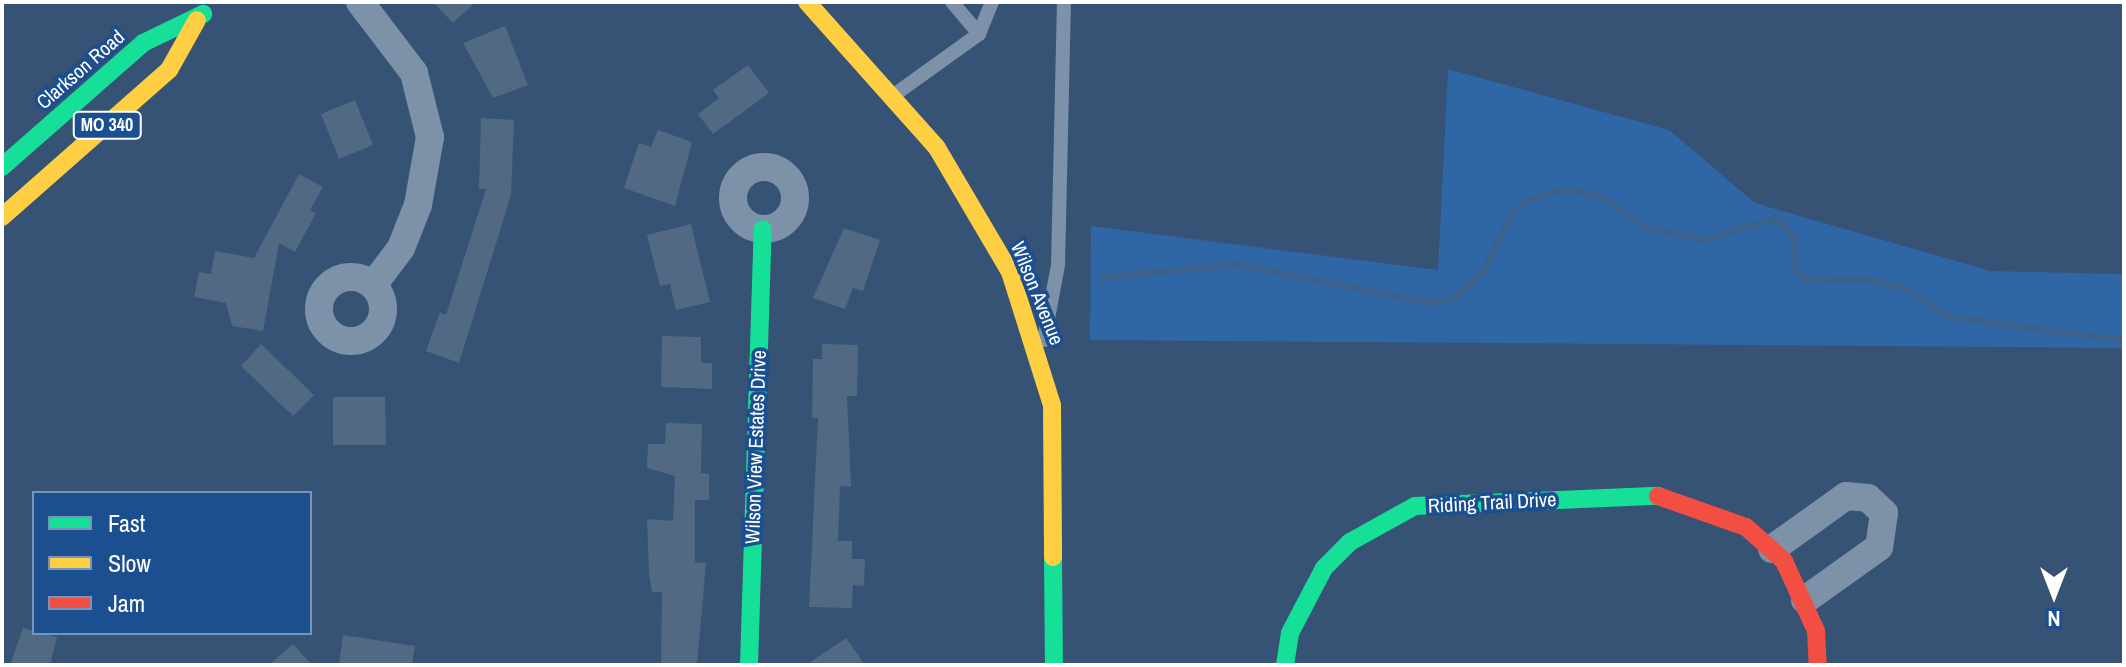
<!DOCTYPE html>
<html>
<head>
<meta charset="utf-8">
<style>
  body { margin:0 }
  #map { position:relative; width:2126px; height:667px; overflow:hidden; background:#365274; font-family:"Archivo Narrow",sans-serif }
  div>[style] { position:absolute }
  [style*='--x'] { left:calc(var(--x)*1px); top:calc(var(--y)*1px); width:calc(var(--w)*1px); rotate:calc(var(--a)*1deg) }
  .green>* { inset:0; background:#2f66a5 }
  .stream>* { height:7px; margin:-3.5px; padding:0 3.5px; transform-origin:3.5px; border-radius:3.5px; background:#3b618d }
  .building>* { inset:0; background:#526984 }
  .lane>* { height:14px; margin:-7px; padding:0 7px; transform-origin:7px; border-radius:7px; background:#7d92a8 }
  .street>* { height:28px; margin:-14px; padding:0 14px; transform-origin:14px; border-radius:14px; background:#7d92a8 }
  .street>.ring { margin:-14px; padding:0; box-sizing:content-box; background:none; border:28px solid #7d92a8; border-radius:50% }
  .fast>* { height:18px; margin:-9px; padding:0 9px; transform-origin:9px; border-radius:9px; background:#16e098 }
  .slow>* { height:18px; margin:-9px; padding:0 9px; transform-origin:9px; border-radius:9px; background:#ffcf43 }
  .jam>* { height:18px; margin:-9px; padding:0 9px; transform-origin:9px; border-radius:9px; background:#f24e42 }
  span { translate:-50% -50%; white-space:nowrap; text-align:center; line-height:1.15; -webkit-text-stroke:7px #1b4f8f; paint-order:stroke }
  .shield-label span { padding:2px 6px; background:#1b4f8f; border:2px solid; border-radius:6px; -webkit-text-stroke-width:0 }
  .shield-label { font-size:18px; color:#fff; font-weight:700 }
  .street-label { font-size:20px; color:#fff }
  .frame { position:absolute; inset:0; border:4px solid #fff; pointer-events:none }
  .legend { position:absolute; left:32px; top:491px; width:280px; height:144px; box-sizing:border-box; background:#1b4f8f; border:2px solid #7695bc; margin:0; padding:10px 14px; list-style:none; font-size:24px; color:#fff }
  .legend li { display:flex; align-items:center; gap:16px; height:40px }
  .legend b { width:40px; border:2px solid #7695bc }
  .north { position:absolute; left:2014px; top:555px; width:80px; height:80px; -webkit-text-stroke:6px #1b4f8f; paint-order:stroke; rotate:180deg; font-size:22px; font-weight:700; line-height:32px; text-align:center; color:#fff }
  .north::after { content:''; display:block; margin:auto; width:28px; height:36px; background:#fff; clip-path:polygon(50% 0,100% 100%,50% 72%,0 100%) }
</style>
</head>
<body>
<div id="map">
  <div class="green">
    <i style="clip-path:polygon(1448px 69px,1669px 130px,1755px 203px,1991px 271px,2124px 274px,2124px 348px,1090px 340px,1091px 226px,1438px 270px)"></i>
  </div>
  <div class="stream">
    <i style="--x:1101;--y:277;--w:137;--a:-5.5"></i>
    <i style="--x:1237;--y:264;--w:194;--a:11.3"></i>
    <i style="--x:1427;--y:302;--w:25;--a:-9"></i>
    <i style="--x:1452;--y:298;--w:40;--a:-40"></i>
    <i style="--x:1483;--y:272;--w:64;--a:-63.8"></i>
    <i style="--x:1511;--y:215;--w:21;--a:-41"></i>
    <i style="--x:1527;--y:201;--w:41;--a:-18.4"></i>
    <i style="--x:1566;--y:188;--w:36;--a:13"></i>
    <i style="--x:1601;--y:196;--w:54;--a:35.2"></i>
    <i style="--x:1645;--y:227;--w:59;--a:11.7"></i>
    <i style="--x:1703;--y:239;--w:76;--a:-16"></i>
    <i style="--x:1776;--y:218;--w:28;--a:49"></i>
    <i style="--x:1794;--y:239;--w:29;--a:90"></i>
    <i style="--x:1794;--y:268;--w:13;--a:48"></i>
    <i style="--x:1803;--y:278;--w:69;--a:1.7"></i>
    <i style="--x:1872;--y:280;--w:35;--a:13"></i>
    <i style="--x:1906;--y:288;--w:50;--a:33.7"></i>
    <i style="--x:1948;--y:316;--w:178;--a:7.8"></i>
  </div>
  <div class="building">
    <i style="clip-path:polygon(433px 2px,476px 2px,453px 23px)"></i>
    <i style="clip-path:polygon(505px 26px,528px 85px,493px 98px,463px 43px)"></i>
    <i style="clip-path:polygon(748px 65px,769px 93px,713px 134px,698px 114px,719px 98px,713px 90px)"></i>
    <i style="clip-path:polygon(355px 100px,373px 145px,339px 159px,321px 114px)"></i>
    <i style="clip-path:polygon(481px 118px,514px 120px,511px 195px,459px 363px,426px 351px,440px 312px,446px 315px,486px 189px,479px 189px)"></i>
    <i style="clip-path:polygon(658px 130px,692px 142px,675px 206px,624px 188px,639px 143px,651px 147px)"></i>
    <i style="clip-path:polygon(299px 174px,323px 187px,310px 210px,316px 213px,295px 252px,279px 243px,263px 331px,232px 326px,226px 303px,194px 297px,199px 272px,211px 274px,215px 251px,254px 258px)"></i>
    <i style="clip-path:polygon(691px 224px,710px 302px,676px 310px,670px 284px,660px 286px,647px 235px)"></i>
    <i style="clip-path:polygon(844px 228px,880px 240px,863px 291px,853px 288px,845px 309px,813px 298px)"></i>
    <i style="clip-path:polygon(662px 336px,701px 337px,701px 363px,712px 363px,712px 389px,661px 387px)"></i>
    <i style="clip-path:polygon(261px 344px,314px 395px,293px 416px,241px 366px)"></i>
    <i style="clip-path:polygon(822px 344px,858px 345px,857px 396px,847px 396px,851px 487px,840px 486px,838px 541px,852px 541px,852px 559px,865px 559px,864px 586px,853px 585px,852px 608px,809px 607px,818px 418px,812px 418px,813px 359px,822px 359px)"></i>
    <i style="clip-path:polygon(333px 397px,385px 397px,386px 445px,333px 445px)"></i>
    <i style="clip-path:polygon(666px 423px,702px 424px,701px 473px,709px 474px,709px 500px,695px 500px,695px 562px,706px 563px,697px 665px,661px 665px,662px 592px,652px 592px,649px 574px,647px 519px,673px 521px,675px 476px,647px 468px,648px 444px,665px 444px)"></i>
    <i style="clip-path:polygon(23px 628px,57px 637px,50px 665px,10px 665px)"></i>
    <i style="clip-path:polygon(343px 635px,415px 646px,412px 665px,339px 665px)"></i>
    <i style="clip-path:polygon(846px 638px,865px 665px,806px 665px)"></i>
    <i style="clip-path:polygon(293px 644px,312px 665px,269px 665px)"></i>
  </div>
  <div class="lane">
    <i style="--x:952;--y:2;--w:42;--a:49.8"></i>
    <i style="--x:894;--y:95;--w:105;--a:-35.7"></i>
    <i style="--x:979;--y:34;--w:35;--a:-68"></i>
    <i style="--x:1044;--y:340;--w:76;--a:-79.4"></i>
    <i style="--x:1058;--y:265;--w:263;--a:-88.7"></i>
  </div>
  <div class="street">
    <i style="--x:360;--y:2;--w:89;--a:52.7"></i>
    <i style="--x:414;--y:73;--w:66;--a:76"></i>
    <i style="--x:430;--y:137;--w:69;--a:100"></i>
    <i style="--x:418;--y:205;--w:46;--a:111.6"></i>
    <i style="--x:401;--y:248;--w:46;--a:127.1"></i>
    <i class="ring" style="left:733px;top:167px;width:34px;height:34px"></i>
    <i class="ring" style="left:319px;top:277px;width:36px;height:36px"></i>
    <i style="--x:1772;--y:549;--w:91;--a:-35.6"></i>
    <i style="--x:1846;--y:496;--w:22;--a:5"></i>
    <i style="--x:1868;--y:498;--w:22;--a:43"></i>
    <i style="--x:1884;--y:513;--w:34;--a:98"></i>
    <i style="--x:1879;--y:547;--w:91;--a:144.4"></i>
  </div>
  <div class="fast">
    <i style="--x:2;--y:167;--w:188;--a:-41.3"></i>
    <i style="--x:143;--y:43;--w:67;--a:-25.8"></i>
    <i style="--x:1053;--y:557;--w:108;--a:89.5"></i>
    <i style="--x:749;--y:665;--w:436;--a:-88.2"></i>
    <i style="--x:1285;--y:665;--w:32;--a:-81"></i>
    <i style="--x:1290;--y:633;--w:73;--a:-62.4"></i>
    <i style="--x:1324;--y:568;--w:37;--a:-45"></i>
    <i style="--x:1350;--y:542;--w:74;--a:-29"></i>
    <i style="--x:1415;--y:506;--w:243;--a:-2.4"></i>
  </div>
  <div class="slow">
    <i style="--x:807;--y:2;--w:195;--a:48.3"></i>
    <i style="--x:937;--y:148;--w:144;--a:59.5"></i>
    <i style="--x:1010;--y:272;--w:139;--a:72.5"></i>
    <i style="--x:1052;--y:405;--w:152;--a:89.6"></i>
    <i style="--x:2;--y:217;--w:222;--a:-41.4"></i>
    <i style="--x:169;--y:70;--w:57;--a:-60.8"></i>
  </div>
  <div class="jam">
    <i style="--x:1658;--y:496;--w:93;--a:19.4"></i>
    <i style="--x:1746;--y:527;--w:51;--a:41.8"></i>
    <i style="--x:1784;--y:561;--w:77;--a:65.4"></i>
    <i style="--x:1816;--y:631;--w:34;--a:87"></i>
  </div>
  <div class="shield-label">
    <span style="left:107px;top:125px">MO 340</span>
  </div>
  <div class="street-label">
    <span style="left:80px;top:69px;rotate:-41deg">Clarkson Road</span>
    <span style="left:1038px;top:293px;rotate:68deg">Wilson Avenue</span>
    <span style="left:755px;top:447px;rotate:-88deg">Wilson View Estates Drive</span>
    <span style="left:1492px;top:502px;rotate:-3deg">Riding Trail Drive</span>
  </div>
  <div class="frame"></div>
  <ul class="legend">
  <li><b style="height:10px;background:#16e098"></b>Fast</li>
  <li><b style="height:10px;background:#ffcf43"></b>Slow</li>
  <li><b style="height:10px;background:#f24e42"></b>Jam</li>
  </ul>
  <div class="north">N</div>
</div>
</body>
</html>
